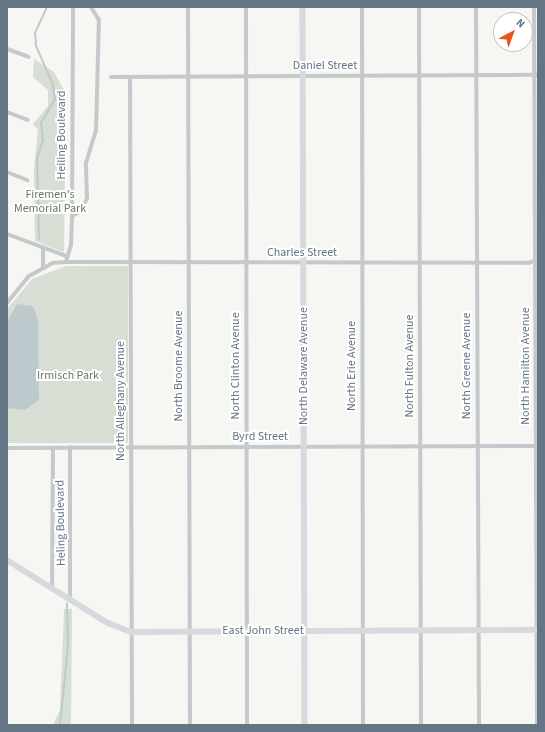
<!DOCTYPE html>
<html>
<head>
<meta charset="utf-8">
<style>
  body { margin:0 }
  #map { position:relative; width:545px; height:732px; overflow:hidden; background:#f6f6f2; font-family:"Source Sans 3",sans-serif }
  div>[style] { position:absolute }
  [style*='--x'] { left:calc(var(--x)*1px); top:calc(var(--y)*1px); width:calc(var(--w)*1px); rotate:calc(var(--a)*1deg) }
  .green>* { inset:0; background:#d7ded3 }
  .water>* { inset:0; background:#bec9ce }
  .stream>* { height:1.5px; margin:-0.75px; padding:0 0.75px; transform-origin:0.75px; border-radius:0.75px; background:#bec9ce }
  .street>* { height:4px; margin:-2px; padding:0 2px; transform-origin:2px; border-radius:2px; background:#c6c9cc }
  .secondary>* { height:5.5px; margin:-2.75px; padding:0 2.75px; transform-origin:2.75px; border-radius:2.75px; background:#d6dadf }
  span { translate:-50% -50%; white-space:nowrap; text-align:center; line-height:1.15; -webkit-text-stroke:4px #fff; paint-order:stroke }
  .street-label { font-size:12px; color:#647585 }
  .park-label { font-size:12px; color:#677c63 }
  .frame { position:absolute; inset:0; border:8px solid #647585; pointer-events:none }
  .north { position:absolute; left:493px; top:12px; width:40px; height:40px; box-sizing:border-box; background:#fff; border:1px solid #c1c8ce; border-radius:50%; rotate:41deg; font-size:11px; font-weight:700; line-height:16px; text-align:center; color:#647585 }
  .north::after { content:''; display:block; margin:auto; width:14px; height:18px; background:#ea541f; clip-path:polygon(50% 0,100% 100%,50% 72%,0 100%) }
</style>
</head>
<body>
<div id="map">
  <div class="green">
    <i style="clip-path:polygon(34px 59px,54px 72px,64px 90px,65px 115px,56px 137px,61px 150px,59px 160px,65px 162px,64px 252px,35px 241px,34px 168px,38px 130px,33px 124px,48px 106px,48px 90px,33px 77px)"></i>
    <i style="clip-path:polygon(66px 266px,128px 266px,128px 443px,7px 443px,7px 309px,32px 279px)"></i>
    <i style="clip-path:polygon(64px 609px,72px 609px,71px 725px,53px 725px,60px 710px)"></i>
  </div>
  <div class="water">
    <i style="clip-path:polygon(17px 304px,33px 306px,38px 320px,39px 400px,25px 410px,7px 408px,7px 322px)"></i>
  </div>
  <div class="stream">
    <i style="--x:39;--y:239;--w:81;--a:-91.4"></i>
    <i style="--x:37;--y:158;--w:18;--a:-71"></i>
    <i style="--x:43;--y:141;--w:18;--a:-96"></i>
    <i style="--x:41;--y:123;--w:27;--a:-59"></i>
    <i style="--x:55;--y:100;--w:15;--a:-98"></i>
    <i style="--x:53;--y:85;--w:43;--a:-113.6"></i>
    <i style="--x:36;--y:46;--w:13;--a:-94"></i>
    <i style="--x:35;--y:33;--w:29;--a:-65"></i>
    <i style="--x:60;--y:725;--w:79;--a:-84.2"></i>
    <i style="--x:68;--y:646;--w:42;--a:-91.4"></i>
  </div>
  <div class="street">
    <i style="--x:188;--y:7;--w:718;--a:89.84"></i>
    <i style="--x:246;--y:7;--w:718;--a:89.92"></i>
    <i style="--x:362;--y:7;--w:718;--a:89.92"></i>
    <i style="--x:419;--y:7;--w:718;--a:89.84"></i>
    <i style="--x:476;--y:7;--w:718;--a:89.76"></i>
    <i style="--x:534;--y:7;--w:718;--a:89.76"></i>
    <i style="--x:7;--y:49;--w:23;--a:20"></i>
    <i style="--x:111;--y:77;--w:427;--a:-0.3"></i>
    <i style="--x:130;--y:77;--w:648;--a:89.82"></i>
    <i style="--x:7;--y:112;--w:22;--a:21"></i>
    <i style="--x:7;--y:172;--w:22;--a:22"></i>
    <i style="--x:72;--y:216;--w:10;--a:-29"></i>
    <i style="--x:81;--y:211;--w:14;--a:-65"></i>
    <i style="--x:87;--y:198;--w:35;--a:-92"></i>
    <i style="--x:86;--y:163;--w:34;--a:-73"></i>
    <i style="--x:96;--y:131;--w:111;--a:-88.5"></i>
    <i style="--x:99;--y:20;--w:15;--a:-122"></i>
    <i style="--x:7;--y:234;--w:63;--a:20.4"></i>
    <i style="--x:43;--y:247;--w:21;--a:90"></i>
    <i style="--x:66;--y:262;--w:18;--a:-74"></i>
    <i style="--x:71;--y:245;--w:29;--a:-88"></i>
    <i style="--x:72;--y:216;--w:209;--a:-89.7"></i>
    <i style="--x:7;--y:303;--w:35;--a:-51"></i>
    <i style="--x:29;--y:276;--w:26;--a:-29"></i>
    <i style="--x:52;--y:263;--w:14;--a:-4"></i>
    <i style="--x:66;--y:262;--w:462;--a:0.1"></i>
    <i style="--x:528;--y:263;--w:9;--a:-18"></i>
    <i style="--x:70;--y:447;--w:152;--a:90"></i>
    <i style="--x:7;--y:448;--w:531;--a:-0.22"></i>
    <i style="--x:52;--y:588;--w:140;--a:-89.6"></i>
  </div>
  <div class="secondary">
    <i style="--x:303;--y:7;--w:718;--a:89.84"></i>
    <i style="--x:7;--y:560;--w:119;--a:32"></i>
    <i style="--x:108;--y:623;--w:26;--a:21"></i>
    <i style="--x:132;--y:632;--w:406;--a:-0.3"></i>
  </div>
  <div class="street-label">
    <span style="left:325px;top:66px">Daniel Street</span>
    <span style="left:62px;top:135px;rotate:-90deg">Heiling Boulevard</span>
    <span style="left:302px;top:253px">Charles Street</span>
    <span style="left:179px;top:366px;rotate:-90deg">North Broome Avenue</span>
    <span style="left:236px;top:366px;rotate:-90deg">North Clinton Avenue</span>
    <span style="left:304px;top:366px;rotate:-90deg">North Delaware Avenue</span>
    <span style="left:352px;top:366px;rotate:-90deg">North Erie Avenue</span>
    <span style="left:410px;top:366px;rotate:-90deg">North Fulton Avenue</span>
    <span style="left:467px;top:366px;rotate:-90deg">North Greene Avenue</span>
    <span style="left:526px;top:366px;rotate:-90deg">North Hamilton Avenue</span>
    <span style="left:121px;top:401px;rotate:-90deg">North Alleghany Avenue</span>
    <span style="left:260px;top:437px">Byrd Street</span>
    <span style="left:61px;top:523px;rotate:-91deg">Heling Boulevard</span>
    <span style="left:263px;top:631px">East John Street</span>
  </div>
  <div class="park-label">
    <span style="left:50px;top:202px">Firemen's<br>Memorial Park</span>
    <span style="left:68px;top:376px">Irmisch Park</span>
  </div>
  <div class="frame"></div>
  <div class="north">N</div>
</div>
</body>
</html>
